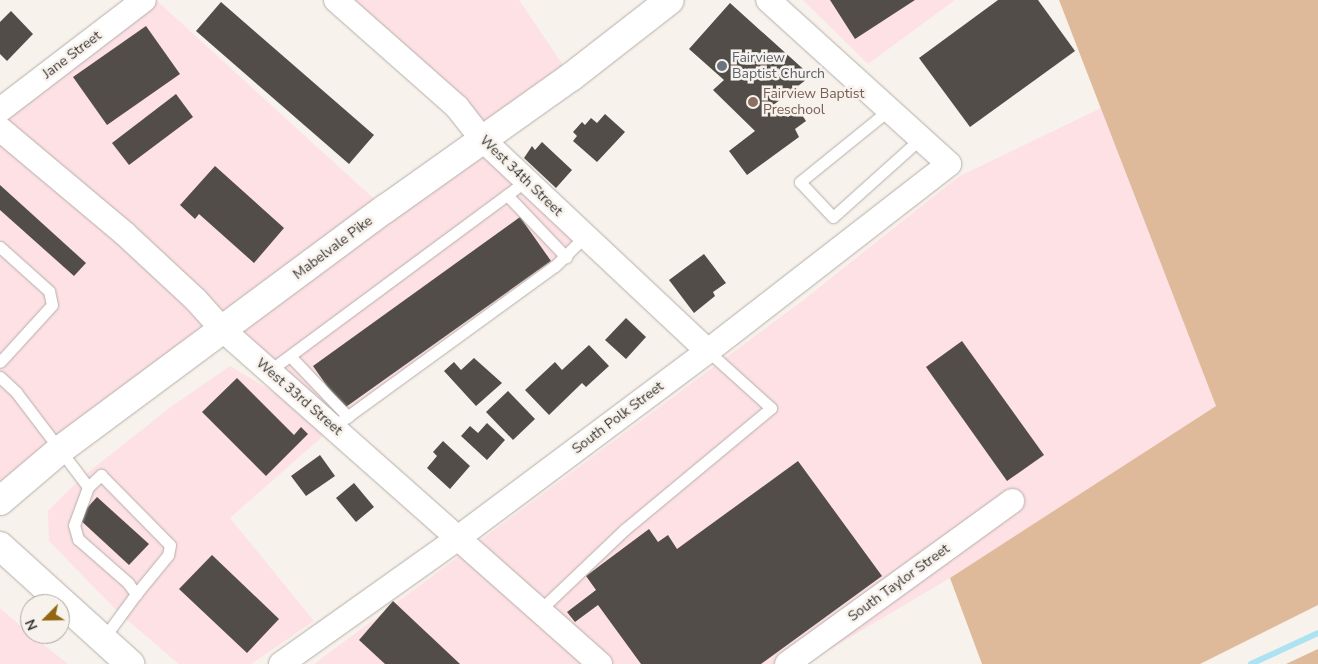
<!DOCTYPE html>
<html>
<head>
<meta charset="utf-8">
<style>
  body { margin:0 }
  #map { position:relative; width:1318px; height:664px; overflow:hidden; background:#f8f2ec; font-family:"Nunito Sans",sans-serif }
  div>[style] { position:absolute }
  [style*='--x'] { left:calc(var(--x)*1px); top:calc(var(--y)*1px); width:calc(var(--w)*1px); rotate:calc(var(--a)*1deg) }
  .commercial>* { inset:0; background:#fde1e4 }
  .forest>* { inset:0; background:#deb99a }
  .stream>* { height:6px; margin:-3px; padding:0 3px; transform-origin:3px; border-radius:3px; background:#ace2f2 }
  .building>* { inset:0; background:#524d48 }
  .roads { filter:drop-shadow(0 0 1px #b4aea9) drop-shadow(0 0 1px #b4aea9) }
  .service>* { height:11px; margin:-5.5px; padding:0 5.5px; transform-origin:5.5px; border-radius:5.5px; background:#fff }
  .minor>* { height:24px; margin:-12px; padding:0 12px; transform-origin:12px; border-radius:12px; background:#fff }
  .secondary>* { height:28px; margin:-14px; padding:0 14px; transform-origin:14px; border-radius:14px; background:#fff }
  .primary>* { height:28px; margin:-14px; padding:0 14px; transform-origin:14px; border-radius:14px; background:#fff }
  .dots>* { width:14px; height:14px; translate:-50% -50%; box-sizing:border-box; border:2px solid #f8f2ec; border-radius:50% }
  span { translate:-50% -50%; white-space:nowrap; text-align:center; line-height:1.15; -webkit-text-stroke:5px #f8f2ec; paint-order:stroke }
  .street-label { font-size:14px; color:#373533 }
  .worship-label { font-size:14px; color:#5b616d }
  .left { translate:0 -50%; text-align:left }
  .education-label { font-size:14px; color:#785e54 }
  .north { position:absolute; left:20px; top:594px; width:50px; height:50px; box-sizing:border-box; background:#f8f2ec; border:1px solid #aba6a2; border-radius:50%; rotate:247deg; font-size:14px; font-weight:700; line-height:20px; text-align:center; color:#373533 }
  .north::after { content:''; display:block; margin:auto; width:18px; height:22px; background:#926611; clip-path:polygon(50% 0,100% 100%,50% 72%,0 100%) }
</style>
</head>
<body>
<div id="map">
  <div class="commercial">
    <i style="clip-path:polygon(144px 0,156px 0,385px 209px,482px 139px,335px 0,519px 0,571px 77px,482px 140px,584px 237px,555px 266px,333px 427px,230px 518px,314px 621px,251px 664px,179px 664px,121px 615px,49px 541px,48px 511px,81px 478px,172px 406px,230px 366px,329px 425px,223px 330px,0 501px,0 110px)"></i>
    <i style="clip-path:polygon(803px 0,955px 0,868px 64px)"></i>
    <i style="clip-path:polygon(1101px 108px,1216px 406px,950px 578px,805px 664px,314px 664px,802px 301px,958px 177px)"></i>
    <i style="clip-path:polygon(0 608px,30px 634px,68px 664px,0 664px)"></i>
  </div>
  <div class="forest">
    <i style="clip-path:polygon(1059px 0,1318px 0,1318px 605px,1200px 664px,982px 664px,950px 578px,1216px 406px)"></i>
    <i style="clip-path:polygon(1318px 649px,1318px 664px,1286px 664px)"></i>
  </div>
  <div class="stream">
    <i style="--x:1251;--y:664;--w:74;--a:-24.8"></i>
  </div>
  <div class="building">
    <i style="clip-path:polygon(830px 0,915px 0,855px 39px)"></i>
    <i style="clip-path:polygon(998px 0,1038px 0,1075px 51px,970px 127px,919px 58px)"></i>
    <i style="clip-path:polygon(221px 2px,374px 135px,349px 164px,196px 31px)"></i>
    <i style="clip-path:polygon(730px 3px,811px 76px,772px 106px,779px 115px,783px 112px,788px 117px,798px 109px,806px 121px,795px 129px,799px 137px,747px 175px,729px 151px,755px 131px,713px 90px,724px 80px,689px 49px)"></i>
    <i style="clip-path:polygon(11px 11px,33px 34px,7px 61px,0 54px,0 22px)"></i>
    <i style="clip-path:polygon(146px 26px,180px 74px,107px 125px,73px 77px)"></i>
    <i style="clip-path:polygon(176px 94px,193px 117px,129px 165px,112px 143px)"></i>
    <i style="clip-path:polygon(605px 114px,625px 132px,597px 162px,573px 141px,577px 136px,573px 132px,582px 122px,585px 125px,591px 118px,597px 123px)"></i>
    <i style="clip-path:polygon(542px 142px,572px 170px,556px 188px,524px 158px,532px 146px,535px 150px)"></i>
    <i style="clip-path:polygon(215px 166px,284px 228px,254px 263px,199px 214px,195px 219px,180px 205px)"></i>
    <i style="clip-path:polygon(0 185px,86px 263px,74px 276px,0 210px)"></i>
    <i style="clip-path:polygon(520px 217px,551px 261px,343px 409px,313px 366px)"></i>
    <i style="clip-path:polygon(704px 254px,726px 283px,713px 292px,715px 296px,694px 313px,669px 280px)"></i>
    <i style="clip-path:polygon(626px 318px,646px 337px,626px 359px,605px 340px)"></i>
    <i style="clip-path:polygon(962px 341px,1044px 455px,1007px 481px,926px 367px)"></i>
    <i style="clip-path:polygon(589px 345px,609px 366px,586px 387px,582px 383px,549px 415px,525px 390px,555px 362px,562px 370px)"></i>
    <i style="clip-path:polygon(474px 358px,502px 383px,476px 406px,444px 371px,454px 362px,461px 370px)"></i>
    <i style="clip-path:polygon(237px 378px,294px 435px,301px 427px,308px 434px,266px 476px,202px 412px)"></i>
    <i style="clip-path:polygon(508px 391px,535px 419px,513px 440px,486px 412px)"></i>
    <i style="clip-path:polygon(487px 423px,505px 440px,487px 460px,461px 436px,470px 426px,478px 433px)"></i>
    <i style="clip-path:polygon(443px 441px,470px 466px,450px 489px,427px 468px,437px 456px,433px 452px)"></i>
    <i style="clip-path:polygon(320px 455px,335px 476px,306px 496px,291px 476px)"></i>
    <i style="clip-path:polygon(798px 461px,882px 576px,761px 664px,641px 664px,598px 605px,575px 622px,567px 612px,596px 590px,586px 576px,649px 529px,658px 542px,668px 535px,677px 549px)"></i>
    <i style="clip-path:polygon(354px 483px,374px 507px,356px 522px,336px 498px)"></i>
    <i style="clip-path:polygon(97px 497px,149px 544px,129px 565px,78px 518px)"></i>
    <i style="clip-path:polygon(212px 555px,279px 619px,247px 653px,179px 589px)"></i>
    <i style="clip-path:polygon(393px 601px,460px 664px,385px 664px,359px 640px)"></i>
  </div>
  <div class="roads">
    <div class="service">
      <i style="--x:890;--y:109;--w:116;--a:141"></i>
      <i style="--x:800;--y:182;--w:48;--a:46.7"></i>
      <i style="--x:833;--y:217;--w:118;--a:-41.9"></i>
      <i style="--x:507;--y:195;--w:86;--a:46.4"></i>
      <i style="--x:0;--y:247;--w:66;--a:41.9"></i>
      <i style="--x:49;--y:291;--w:14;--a:78"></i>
      <i style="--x:52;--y:305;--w:77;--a:132.4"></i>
      <i style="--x:290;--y:356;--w:84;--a:46.4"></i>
      <i style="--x:269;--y:371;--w:320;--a:-36.5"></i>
      <i style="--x:0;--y:377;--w:22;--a:43"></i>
      <i style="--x:16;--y:392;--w:119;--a:52.8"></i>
      <i style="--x:88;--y:487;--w:40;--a:110.2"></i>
      <i style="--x:74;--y:525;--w:15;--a:74"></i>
      <i style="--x:78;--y:539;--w:67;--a:41.3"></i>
      <i style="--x:128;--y:583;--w:14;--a:54"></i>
      <i style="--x:136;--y:594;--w:56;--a:126.3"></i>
      <i style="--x:333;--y:427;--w:274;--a:-36"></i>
      <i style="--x:555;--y:266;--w:41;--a:-45"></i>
      <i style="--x:88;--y:487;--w:18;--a:-43"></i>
      <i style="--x:101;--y:475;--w:98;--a:45.4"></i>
      <i style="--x:170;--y:545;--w:10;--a:101"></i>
      <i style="--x:168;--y:555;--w:50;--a:129.4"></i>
      <i style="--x:540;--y:610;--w:116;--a:-43.6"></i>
      <i style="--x:624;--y:530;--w:191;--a:-39.7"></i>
      <i style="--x:771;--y:408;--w:85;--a:-137.9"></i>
    </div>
    <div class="minor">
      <i style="--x:336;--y:0;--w:162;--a:41.5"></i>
      <i style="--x:457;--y:107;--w:41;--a:52"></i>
      <i style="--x:482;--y:139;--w:310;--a:43.2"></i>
      <i style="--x:0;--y:110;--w:181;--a:-37.4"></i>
      <i style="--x:0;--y:129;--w:163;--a:40"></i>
      <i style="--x:125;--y:234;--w:97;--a:42.9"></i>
      <i style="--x:196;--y:300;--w:40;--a:48"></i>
      <i style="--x:223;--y:330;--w:504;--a:41.54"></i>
      <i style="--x:281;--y:664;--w:217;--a:-35.4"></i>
      <i style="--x:458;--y:538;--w:312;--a:-36.8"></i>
      <i style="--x:708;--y:351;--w:305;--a:-37.8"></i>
      <i style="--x:949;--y:164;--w:244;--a:-137.8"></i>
      <i style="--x:787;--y:664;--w:278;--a:-35.9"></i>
    </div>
    <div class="secondary">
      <i style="--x:0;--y:501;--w:79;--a:-40.4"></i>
      <i style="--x:60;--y:450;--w:405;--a:-36.6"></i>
      <i style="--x:385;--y:209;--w:228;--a:-35.4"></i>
      <i style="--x:571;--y:77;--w:125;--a:-37.9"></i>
    </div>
    <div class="primary">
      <i style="--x:0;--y:546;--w:176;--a:42.2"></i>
    </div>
  </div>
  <div class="dots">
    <i style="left:722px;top:66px;background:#6b7280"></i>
    <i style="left:753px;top:102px;background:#8d6e63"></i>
  </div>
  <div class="street-label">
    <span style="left:72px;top:55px;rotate:-37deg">Jane Street</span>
    <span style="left:521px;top:176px;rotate:44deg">West 34th Street</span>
    <span style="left:333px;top:248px;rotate:-37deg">Mabelvale Pike</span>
    <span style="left:299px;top:397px;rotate:41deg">West 33rd Street</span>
    <span style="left:618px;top:418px;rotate:-37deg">South Polk Street</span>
    <span style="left:899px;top:583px;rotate:-36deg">South Taylor Street</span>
  </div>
  <div class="worship-label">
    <span class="left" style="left:732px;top:66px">Fairview<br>Baptist Church</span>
  </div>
  <div class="education-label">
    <span class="left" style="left:763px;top:102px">Fairview Baptist<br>Preschool</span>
  </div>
  <div class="north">N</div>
</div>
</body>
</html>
